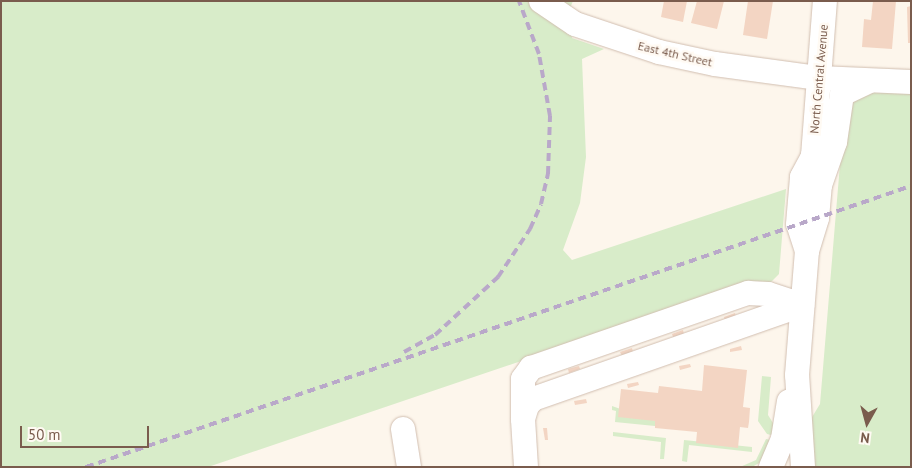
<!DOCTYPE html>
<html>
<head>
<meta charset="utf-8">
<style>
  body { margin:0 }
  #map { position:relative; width:912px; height:468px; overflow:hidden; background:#fdf6ec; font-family:"PT Sans",sans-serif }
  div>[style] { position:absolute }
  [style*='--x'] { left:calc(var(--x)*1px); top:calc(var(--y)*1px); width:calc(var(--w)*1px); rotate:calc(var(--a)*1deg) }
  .green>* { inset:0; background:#d8ecc9 }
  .building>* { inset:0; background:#f3d5c3 }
  .roads { filter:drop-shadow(0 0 1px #d1beb0) drop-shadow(0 0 1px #d1beb0) }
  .minor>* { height:24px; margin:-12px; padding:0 12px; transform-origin:12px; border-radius:12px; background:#fff }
  .rail>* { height:4px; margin-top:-2px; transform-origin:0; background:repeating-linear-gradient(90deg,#b9a8c9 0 8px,transparent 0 13px) }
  span { translate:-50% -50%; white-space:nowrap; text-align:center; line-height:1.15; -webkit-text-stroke:5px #fffaf3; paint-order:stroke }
  .street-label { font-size:12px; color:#7a5c4d }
  .frame { position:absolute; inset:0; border:2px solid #7a5c4d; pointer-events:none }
  .north { position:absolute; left:842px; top:398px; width:50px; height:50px; -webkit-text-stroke:4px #fffaf3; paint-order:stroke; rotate:187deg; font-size:14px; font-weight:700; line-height:20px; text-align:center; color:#7a5c4d }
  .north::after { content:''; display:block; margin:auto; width:18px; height:22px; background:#7a5c4d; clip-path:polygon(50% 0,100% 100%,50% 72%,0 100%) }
  .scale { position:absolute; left:20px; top:426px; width:129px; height:22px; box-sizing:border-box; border:2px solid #7a5c4d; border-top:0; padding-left:6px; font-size:15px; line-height:18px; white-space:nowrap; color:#7a5c4d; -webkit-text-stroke:4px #fffaf3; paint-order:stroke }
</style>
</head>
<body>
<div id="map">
  <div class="green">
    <i style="clip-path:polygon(1px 1px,573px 1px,570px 8px,572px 38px,604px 49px,582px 59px,586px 157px,580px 203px,563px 250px,572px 260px,786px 189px,779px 274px,769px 284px,746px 285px,208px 467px,1px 467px)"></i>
    <i style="clip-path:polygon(867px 92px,911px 92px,911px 467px,816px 467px,810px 458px,809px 422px,820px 404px,845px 104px)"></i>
    <i style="clip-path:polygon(762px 376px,771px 377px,768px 415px,778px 431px,771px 435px,767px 434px,758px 421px)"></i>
    <i style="clip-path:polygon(612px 406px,655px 421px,655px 426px,615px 422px,616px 411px,612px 410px)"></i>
    <i style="clip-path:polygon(613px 432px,666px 438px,664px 459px,660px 459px,661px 442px,613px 436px)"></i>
    <i style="clip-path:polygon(766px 439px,771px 440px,761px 462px,752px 467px,740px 467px,756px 460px)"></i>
    <i style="clip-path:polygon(684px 440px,752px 447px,752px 452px,689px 445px,687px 462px,682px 461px)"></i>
  </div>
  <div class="building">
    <i style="clip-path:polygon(664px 1px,687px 1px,683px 22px,661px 17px)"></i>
    <i style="clip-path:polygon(697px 1px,724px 1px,717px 29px,691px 23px)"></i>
    <i style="clip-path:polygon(748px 1px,773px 1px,767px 39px,743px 35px)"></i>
    <i style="clip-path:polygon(873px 1px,896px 1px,892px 49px,862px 47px,864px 19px,871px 20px)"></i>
    <i style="clip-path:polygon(911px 6px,911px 43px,908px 43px,907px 7px)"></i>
    <i style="clip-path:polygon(735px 313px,736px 317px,725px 321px,724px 317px)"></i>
    <i style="clip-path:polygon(683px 330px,684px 334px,673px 337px,672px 334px)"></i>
    <i style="clip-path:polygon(741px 346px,742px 350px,730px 352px,730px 349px)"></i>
    <i style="clip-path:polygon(632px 348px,633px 352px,622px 356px,620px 352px)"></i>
    <i style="clip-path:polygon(690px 364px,691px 367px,680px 370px,679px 366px)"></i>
    <i style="clip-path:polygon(704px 365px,747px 370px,743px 407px,750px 408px,749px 422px,748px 428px,740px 427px,738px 448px,696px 443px,697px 432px,655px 428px,655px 421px,618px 417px,621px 389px,658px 393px,659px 386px,702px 391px)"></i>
    <i style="clip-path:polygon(579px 366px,580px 369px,569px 373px,568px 369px)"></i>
    <i style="clip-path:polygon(638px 382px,639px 385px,628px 388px,627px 384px)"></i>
    <i style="clip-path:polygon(586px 399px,587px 403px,575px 405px,574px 401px)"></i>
    <i style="clip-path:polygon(543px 428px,547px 428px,548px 440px,545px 440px)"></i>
  </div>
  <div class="roads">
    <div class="minor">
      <i style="--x:541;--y:1;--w:41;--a:34.1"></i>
      <i style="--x:575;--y:24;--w:89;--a:18.4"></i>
      <i style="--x:659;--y:52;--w:57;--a:12.1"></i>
      <i style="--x:715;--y:64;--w:105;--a:7.7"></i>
      <i style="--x:819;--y:78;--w:92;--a:2.5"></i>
      <i style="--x:820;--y:185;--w:46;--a:-70.8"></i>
      <i style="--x:835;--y:142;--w:49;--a:-81.7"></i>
      <i style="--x:842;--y:94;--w:29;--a:-25"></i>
      <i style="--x:807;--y:251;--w:28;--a:-108"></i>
      <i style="--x:798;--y:224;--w:47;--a:-85.1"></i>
      <i style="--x:802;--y:177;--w:24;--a:-62"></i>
      <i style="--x:523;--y:418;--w:39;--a:-90"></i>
      <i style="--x:523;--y:379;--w:14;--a:-54"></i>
      <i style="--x:531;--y:368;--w:230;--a:-19.1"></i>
      <i style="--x:748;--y:293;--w:20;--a:3"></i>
      <i style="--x:768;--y:294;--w:36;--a:18"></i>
      <i style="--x:403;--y:429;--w:38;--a:81"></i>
      <i style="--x:526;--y:467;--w:48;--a:-93.6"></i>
      <i style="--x:523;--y:419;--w:14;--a:-73"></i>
      <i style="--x:527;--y:406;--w:9;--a:-49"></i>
      <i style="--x:533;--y:399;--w:285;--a:-19.3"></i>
      <i style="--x:771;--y:467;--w:30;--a:-67"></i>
      <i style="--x:783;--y:439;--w:38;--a:-81"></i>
      <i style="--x:803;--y:467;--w:92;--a:-93.7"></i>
      <i style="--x:797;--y:375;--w:124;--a:-85.4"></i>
      <i style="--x:807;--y:251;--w:34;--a:-73"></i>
      <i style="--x:817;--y:218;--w:33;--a:-85"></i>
      <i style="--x:820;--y:185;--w:30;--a:-104"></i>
      <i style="--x:813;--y:156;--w:155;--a:-85.6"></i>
    </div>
  </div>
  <div class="rail">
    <i style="--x:404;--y:352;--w:35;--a:-29"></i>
    <i style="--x:435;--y:335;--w:86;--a:-42.6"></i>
    <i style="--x:498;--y:277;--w:58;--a:-56.3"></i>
    <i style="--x:530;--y:229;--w:27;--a:-66"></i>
    <i style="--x:541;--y:204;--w:31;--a:-77"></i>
    <i style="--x:548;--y:174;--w:58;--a:-88"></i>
    <i style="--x:550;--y:116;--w:63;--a:-100.1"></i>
    <i style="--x:539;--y:54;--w:57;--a:-110.7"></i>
    <i style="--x:86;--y:467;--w:872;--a:-18.81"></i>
  </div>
  <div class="street-label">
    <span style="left:675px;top:54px;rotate:13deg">East 4th Street</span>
    <span style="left:819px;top:79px;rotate:-85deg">North Central Avenue</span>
  </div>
  <div class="frame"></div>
  <div class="north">N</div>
  <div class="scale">50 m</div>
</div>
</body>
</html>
